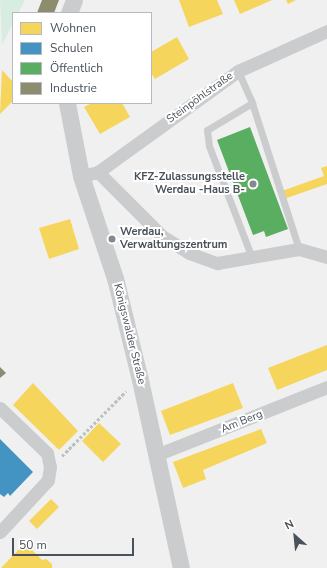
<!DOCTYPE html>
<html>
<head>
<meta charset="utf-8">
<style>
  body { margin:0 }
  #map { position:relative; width:327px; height:568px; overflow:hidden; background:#f0f0f0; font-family:"Nunito Sans",sans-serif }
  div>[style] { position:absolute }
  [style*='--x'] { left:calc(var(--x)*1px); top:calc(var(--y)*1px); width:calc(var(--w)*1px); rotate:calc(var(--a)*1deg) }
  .green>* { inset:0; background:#d7ede1 }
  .homes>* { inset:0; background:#f6d55c }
  .schools>* { inset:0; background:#4393c3 }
  .public>* { inset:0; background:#5aae61 }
  .industry>* { inset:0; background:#8c8c6e }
  .path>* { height:2.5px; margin-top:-1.25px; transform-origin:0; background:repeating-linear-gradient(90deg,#b9c3c0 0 3px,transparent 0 5px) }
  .service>* { height:7px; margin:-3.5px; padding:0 3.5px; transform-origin:3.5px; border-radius:3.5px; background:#caccce }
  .minor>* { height:13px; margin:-6.5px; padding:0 6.5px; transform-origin:6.5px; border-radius:6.5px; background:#caccce }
  .tertiary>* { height:17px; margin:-8.5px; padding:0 8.5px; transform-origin:8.5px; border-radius:8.5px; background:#caccce }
  .dots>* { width:11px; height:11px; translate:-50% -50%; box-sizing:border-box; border:2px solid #fff; border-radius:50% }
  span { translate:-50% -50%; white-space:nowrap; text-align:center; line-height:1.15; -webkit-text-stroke:4px #fff; paint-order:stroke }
  .street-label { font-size:11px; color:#49515a }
  .poi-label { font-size:11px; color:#49515a; font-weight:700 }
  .right { translate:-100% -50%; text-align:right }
  .left { translate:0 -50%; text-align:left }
  .legend { position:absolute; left:12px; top:12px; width:140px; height:92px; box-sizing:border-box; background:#fff; border:1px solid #b6b9bd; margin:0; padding:5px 7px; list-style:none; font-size:12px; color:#49515a }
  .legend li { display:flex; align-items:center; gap:8px; height:20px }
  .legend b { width:20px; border:1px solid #b6b9bd }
  .north { position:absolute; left:275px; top:516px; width:40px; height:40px; -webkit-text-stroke:3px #fff; paint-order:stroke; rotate:333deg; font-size:11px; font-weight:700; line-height:16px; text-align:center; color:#49515a }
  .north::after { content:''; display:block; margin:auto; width:14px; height:18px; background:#49515a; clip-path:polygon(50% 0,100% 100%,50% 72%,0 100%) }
  .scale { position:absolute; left:12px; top:538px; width:122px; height:18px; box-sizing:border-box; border:2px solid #49515a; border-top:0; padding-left:5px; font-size:12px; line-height:14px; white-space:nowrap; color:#49515a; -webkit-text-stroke:3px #fff; paint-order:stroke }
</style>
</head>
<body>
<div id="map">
  <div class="green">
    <i style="clip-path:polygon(0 0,25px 0,18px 13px,13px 13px,13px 23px,2px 45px)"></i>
  </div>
  <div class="homes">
    <i style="clip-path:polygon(179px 0,217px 0,223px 14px,189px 27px)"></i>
    <i style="clip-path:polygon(234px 0,272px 0,240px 14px)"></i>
    <i style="clip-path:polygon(286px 0,296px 0,288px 4px)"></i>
    <i style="clip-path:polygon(177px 37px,189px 59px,155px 79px,151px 73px,151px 52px)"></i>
    <i style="clip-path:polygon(2px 70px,13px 82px,13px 101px,0 114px)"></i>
    <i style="clip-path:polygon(92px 103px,122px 103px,130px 117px,100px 134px,84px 107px)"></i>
    <i style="clip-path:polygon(327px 166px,327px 184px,281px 200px,279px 192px,324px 176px,321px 168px)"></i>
    <i style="clip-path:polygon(70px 219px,79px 249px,49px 259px,39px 228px)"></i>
    <i style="clip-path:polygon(327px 345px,327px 370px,277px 390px,268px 368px)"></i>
    <i style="clip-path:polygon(33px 383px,78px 431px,59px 450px,13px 405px)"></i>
    <i style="clip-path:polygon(233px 383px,243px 408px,170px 435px,161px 411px)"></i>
    <i style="clip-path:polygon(99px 423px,121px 444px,103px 462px,82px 441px)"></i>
    <i style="clip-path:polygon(261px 429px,267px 443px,203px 470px,206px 479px,183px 488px,173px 462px)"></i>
    <i style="clip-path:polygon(51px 499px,59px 507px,37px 529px,29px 521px)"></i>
    <i style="clip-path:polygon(25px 543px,42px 560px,46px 559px,52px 564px,52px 568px,1px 568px)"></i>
  </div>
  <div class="schools">
    <i style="clip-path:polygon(0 439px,33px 472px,10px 496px,8px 493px,4px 497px,0 494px)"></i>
  </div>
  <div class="public">
    <i style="clip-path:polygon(250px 127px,288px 229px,266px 237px,264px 231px,253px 235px,217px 140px)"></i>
  </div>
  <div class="industry">
    <i style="clip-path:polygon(42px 0,59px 0,54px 13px,37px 13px)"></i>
    <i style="clip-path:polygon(0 367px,6px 373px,0 378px)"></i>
  </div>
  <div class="path">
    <i style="--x:62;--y:456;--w:91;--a:-45.4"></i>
  </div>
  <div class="service">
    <i style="--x:238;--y:71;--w:35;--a:66"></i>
    <i style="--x:252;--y:103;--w:52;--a:149"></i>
    <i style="--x:207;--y:130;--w:16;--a:83"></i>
    <i style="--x:209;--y:146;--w:120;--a:69"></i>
    <i style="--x:252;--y:103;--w:153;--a:72.2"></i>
  </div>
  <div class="minor">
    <i style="--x:98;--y:172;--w:91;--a:45"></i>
    <i style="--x:162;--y:236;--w:32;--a:32"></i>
    <i style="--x:189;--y:253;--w:30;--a:20"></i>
    <i style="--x:217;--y:263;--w:83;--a:-9.7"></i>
    <i style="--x:299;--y:249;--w:29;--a:16"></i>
    <i style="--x:81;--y:176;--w:17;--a:-13"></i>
    <i style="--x:98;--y:172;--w:173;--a:-35.8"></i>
    <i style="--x:238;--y:71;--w:98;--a:-24.2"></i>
    <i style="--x:0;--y:408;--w:65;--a:43.8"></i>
    <i style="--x:47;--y:453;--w:14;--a:78"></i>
    <i style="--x:50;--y:467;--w:13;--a:99"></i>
    <i style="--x:48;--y:480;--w:71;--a:132.7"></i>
    <i style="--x:156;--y:455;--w:184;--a:-21.7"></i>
  </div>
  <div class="tertiary">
    <i style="--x:69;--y:13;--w:14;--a:-69"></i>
    <i style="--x:67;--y:103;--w:74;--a:79.1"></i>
    <i style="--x:81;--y:176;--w:108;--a:71.6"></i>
    <i style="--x:115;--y:278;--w:105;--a:76.2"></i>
    <i style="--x:140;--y:380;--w:192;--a:77.7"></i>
  </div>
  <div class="dots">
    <i style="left:253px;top:184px;background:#83898e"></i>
    <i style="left:112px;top:239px;background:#83898e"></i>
  </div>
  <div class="street-label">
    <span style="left:200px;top:98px;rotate:-36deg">Steinpöhlstraße</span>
    <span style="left:129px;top:334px;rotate:76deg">Königswalder Straße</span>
    <span style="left:242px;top:422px;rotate:-22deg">Am Berg</span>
  </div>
  <div class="poi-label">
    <span class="right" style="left:245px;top:184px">KFZ-Zulassungsstelle<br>Werdau -Haus B-</span>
    <span class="left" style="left:120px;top:239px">Werdau,<br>Verwaltungszentrum</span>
  </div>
  <ul class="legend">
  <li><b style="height:11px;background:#f6d55c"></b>Wohnen</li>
  <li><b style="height:11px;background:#4393c3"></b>Schulen</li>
  <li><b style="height:11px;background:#5aae61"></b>Öffentlich</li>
  <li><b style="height:11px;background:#8c8c6e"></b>Industrie</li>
  </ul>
  <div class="north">N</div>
  <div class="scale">50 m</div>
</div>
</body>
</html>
